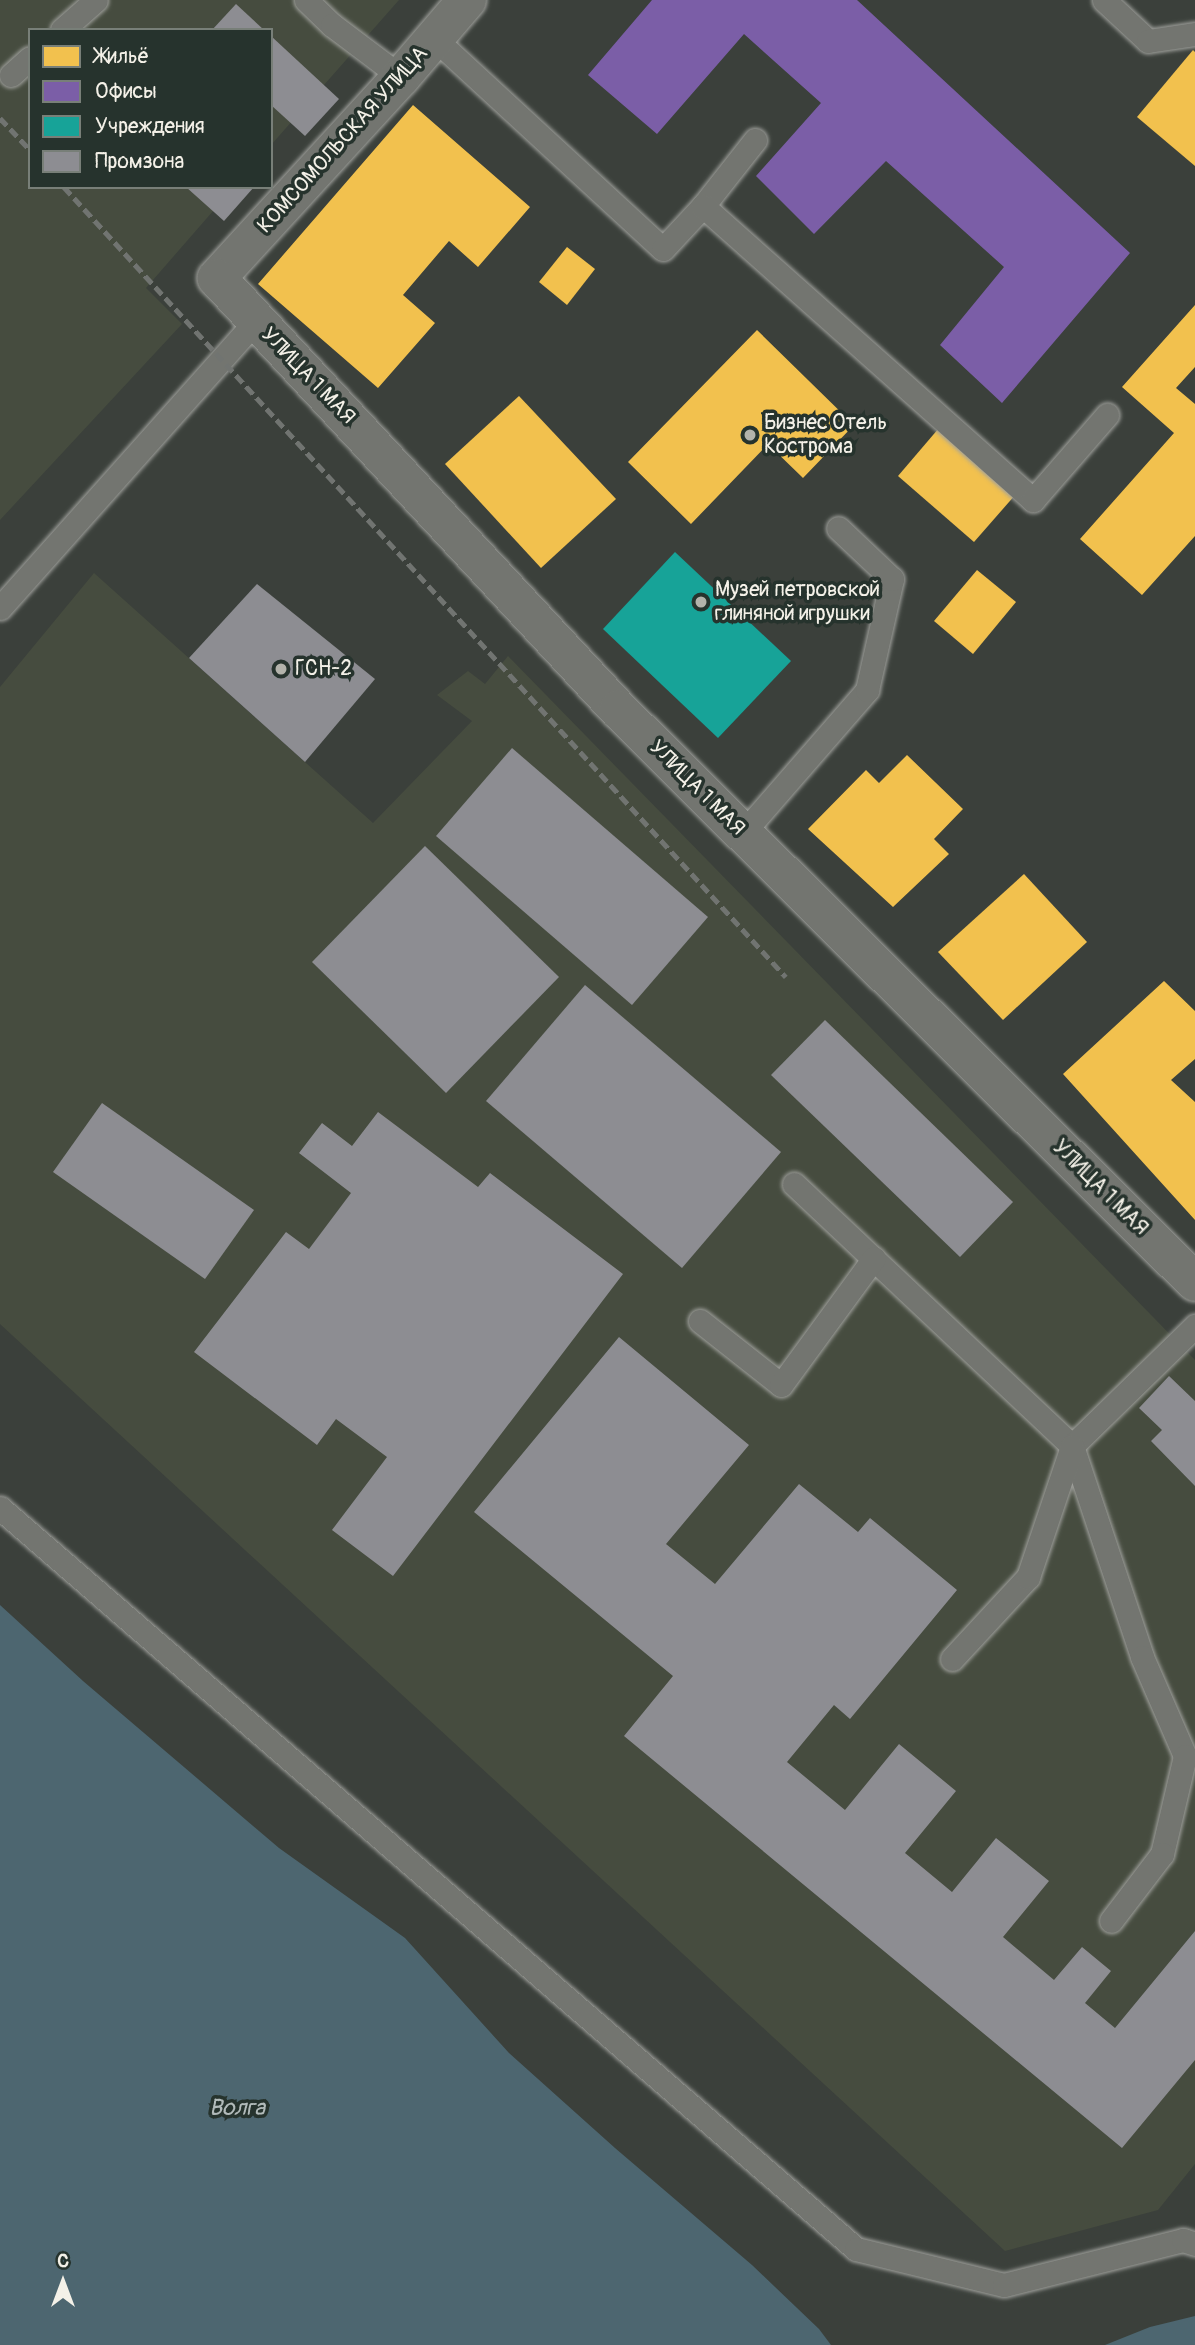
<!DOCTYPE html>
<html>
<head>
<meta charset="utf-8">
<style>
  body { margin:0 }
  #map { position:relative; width:1195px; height:2345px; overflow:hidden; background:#3b403b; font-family:Pangolin,sans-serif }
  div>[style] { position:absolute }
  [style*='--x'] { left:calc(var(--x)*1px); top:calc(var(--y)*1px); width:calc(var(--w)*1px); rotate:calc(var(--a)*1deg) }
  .built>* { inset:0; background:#464c3f }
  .water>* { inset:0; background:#4d6670 }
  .homes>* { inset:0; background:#f2c14e }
  .offices>* { inset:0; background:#7b5ea7 }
  .public>* { inset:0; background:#17a398 }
  .industry>* { inset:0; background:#8d8d92 }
  .roads { filter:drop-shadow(0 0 2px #9fa09c) drop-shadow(0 0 2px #9fa09c) }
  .service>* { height:23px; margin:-11.5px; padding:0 11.5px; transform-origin:11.5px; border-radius:11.5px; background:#737570 }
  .tertiary>* { height:38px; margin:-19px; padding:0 19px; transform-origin:19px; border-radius:19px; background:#737570 }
  .rail>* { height:5px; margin-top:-2.5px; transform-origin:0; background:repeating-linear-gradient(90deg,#717471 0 10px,transparent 0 15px) }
  .dots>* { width:19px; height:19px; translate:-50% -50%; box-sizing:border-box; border:4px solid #26332d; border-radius:50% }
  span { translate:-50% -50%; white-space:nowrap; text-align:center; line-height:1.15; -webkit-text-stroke:7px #26332d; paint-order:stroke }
  .street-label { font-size:21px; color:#f4f1e8 }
  .poi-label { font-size:21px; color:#f4f1e8 }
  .left { translate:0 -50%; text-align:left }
  .water-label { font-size:23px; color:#b2bbba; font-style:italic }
  .legend { position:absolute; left:28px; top:28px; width:245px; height:161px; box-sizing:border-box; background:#26332d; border:2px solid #787f78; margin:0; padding:9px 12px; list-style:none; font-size:21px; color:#f4f1e8 }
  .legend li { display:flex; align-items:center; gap:14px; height:35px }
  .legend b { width:35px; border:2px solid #787f78 }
  .north { position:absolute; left:28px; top:2247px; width:70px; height:70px; -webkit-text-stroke:5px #26332d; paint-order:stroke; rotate:0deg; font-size:19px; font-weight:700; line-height:28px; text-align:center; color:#f4f1e8 }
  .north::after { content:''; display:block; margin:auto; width:24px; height:32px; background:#f4f1e8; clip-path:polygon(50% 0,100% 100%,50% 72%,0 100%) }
</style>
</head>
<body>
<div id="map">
  <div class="built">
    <i style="clip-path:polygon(0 0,399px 0,271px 145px,271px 30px,30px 30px,30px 187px,234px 187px,146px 288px,182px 324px,0 520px)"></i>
    <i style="clip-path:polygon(94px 573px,373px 823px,472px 721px,437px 695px,468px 671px,485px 684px,508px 656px,1195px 1360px,1195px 2164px,1158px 2210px,1005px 2251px,0 1324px,0 687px)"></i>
  </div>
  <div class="water">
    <i style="clip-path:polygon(0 1605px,83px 1681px,279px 1848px,405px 1938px,509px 2053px,615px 2148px,752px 2265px,819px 2329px,831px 2345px,0 2345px)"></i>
    <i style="clip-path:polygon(1195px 2316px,1195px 2345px,1105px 2345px,1150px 2327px)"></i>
  </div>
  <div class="homes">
    <i style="clip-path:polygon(1193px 50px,1195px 52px,1195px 166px,1137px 117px)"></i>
    <i style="clip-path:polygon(413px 105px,530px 207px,478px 267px,449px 241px,403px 295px,435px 323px,378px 388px,258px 284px)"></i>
    <i style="clip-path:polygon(567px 247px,595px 269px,567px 305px,539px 282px)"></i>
    <i style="clip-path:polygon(1195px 305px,1195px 367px,1176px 388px,1195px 404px,1195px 536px,1142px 595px,1080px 539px,1174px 433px,1122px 387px)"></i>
    <i style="clip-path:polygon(757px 330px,854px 425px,803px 478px,768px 444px,691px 524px,628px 462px)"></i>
    <i style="clip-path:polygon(519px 396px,616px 499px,541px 568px,445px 464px)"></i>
    <i style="clip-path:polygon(939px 428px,1016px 494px,974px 542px,898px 476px)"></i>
    <i style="clip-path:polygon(977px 570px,1016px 602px,973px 654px,934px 621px)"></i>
    <i style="clip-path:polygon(907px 755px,963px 809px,934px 839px,949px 854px,893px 907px,808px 829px,866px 770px,879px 783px)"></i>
    <i style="clip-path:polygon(1024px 874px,1087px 942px,1003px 1020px,938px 952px)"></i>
    <i style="clip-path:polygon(1164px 981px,1195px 1011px,1195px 1059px,1171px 1080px,1195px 1102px,1195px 1220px,1063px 1074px)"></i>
  </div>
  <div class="offices">
    <i style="clip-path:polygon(652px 0,857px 0,1130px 253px,1002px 403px,940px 345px,1004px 267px,886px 161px,814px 234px,756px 176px,821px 103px,744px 34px,657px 134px,588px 75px)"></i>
  </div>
  <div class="public">
    <i style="clip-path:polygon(675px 552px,791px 661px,718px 738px,603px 629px)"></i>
  </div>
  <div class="industry">
    <i style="clip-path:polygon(236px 4px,264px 30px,212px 30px)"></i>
    <i style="clip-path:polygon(271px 36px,339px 99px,305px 136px,271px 105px)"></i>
    <i style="clip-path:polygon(186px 187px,254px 187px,224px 221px)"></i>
    <i style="clip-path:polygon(257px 584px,375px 679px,305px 762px,189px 658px)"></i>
    <i style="clip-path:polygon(512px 748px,708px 917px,632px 1005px,436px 836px)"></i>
    <i style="clip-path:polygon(425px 846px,559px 977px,446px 1093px,312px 962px)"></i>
    <i style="clip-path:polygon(585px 985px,781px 1152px,682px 1268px,486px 1101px)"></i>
    <i style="clip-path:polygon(825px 1020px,1013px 1202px,960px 1257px,771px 1075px)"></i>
    <i style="clip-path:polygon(102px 1103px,254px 1210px,205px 1279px,53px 1172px)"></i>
    <i style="clip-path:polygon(378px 1112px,478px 1187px,490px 1173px,623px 1274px,393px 1576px,332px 1530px,387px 1457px,336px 1419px,317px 1445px,194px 1352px,286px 1232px,309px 1249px,351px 1193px,299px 1153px,322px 1123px,352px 1146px)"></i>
    <i style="clip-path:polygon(619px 1337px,749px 1445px,666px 1544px,715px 1584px,799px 1484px,858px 1532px,870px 1518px,957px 1590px,850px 1719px,834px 1705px,787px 1762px,845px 1810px,899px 1744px,956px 1791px,905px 1853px,952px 1892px,996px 1838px,1049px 1881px,1003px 1937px,1054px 1980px,1082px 1947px,1111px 1971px,1085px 2003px,1115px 2028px,1195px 1931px,1195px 2060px,1122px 2148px,624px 1736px,673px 1676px,474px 1512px)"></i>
    <i style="clip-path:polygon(1169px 1376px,1195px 1401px,1195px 1486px,1151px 1441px,1162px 1430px,1139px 1408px)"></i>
  </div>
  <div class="roads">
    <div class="service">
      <i style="--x:306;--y:0;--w:36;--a:44"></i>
      <i style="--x:332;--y:25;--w:86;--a:37"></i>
      <i style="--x:1104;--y:0;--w:60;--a:43"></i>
      <i style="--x:1148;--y:41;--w:48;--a:-8.5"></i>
      <i style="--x:62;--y:30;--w:45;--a:-41.4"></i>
      <i style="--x:434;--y:38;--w:311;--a:42.7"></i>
      <i style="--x:663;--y:249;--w:59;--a:-47.1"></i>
      <i style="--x:11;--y:75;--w:25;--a:-42"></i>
      <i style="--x:755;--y:140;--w:84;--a:128.2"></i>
      <i style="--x:703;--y:206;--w:442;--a:41.7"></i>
      <i style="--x:1033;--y:500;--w:113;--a:-49"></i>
      <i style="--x:0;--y:608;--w:383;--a:-48.3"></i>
      <i style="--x:742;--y:834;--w:191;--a:-49"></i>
      <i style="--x:867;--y:690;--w:114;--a:-77.3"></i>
      <i style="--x:892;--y:579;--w:74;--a:-136.6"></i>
      <i style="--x:794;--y:1184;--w:382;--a:43.3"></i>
      <i style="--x:1072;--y:1446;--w:172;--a:-44.3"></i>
      <i style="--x:700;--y:1321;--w:103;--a:38.3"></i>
      <i style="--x:781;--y:1385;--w:157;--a:-53.8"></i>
      <i style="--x:1072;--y:1446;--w:222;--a:71.6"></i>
      <i style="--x:1142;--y:1657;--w:108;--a:66.5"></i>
      <i style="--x:1185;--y:1756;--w:101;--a:103.2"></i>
      <i style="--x:1162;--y:1854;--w:84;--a:127.3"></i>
      <i style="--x:0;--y:1508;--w:1132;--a:40.88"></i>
      <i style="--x:856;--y:2249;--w:152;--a:13.7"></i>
      <i style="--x:1004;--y:2285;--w:185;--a:-14.1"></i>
      <i style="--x:1183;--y:2240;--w:13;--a:18"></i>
      <i style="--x:952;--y:1659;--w:112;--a:-47.2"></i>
      <i style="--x:1028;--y:1577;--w:138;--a:-71.4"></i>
    </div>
    <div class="tertiary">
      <i style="--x:467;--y:0;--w:101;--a:130.6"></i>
      <i style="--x:401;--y:77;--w:273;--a:132.5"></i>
      <i style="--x:217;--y:278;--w:589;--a:47.07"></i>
      <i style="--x:618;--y:709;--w:813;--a:44.8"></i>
    </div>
  </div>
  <div class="rail">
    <i style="--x:0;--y:118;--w:44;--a:46.8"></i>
    <i style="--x:64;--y:187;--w:1070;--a:47.58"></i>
  </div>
  <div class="dots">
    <i style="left:750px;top:435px;background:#b3b3ab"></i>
    <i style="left:701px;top:602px;background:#b3b3ab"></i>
    <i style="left:281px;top:669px;background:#b3b3ab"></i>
  </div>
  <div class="street-label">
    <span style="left:343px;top:140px;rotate:-48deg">КОМСОМОЛЬСКАЯ УЛИЦА</span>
    <span style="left:308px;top:376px;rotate:46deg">УЛИЦА 1 МАЯ</span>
    <span style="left:697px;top:788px;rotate:45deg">УЛИЦА 1 МАЯ</span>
    <span style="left:1100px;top:1188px;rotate:45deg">УЛИЦА 1 МАЯ</span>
  </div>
  <div class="poi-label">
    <span class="left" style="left:764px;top:435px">Бизнес Отель<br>Кострома</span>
    <span class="left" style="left:715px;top:602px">Музей петровской<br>глиняной игрушки</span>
    <span class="left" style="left:295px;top:669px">ГСН-2</span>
  </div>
  <div class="water-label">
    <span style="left:237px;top:2108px">Волга</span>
  </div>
  <ul class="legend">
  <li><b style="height:19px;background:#f2c14e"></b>Жильё</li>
  <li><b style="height:19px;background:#7b5ea7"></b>Офисы</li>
  <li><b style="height:19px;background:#17a398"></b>Учреждения</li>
  <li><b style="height:19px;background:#8d8d92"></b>Промзона</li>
  </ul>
  <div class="north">С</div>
</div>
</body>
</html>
